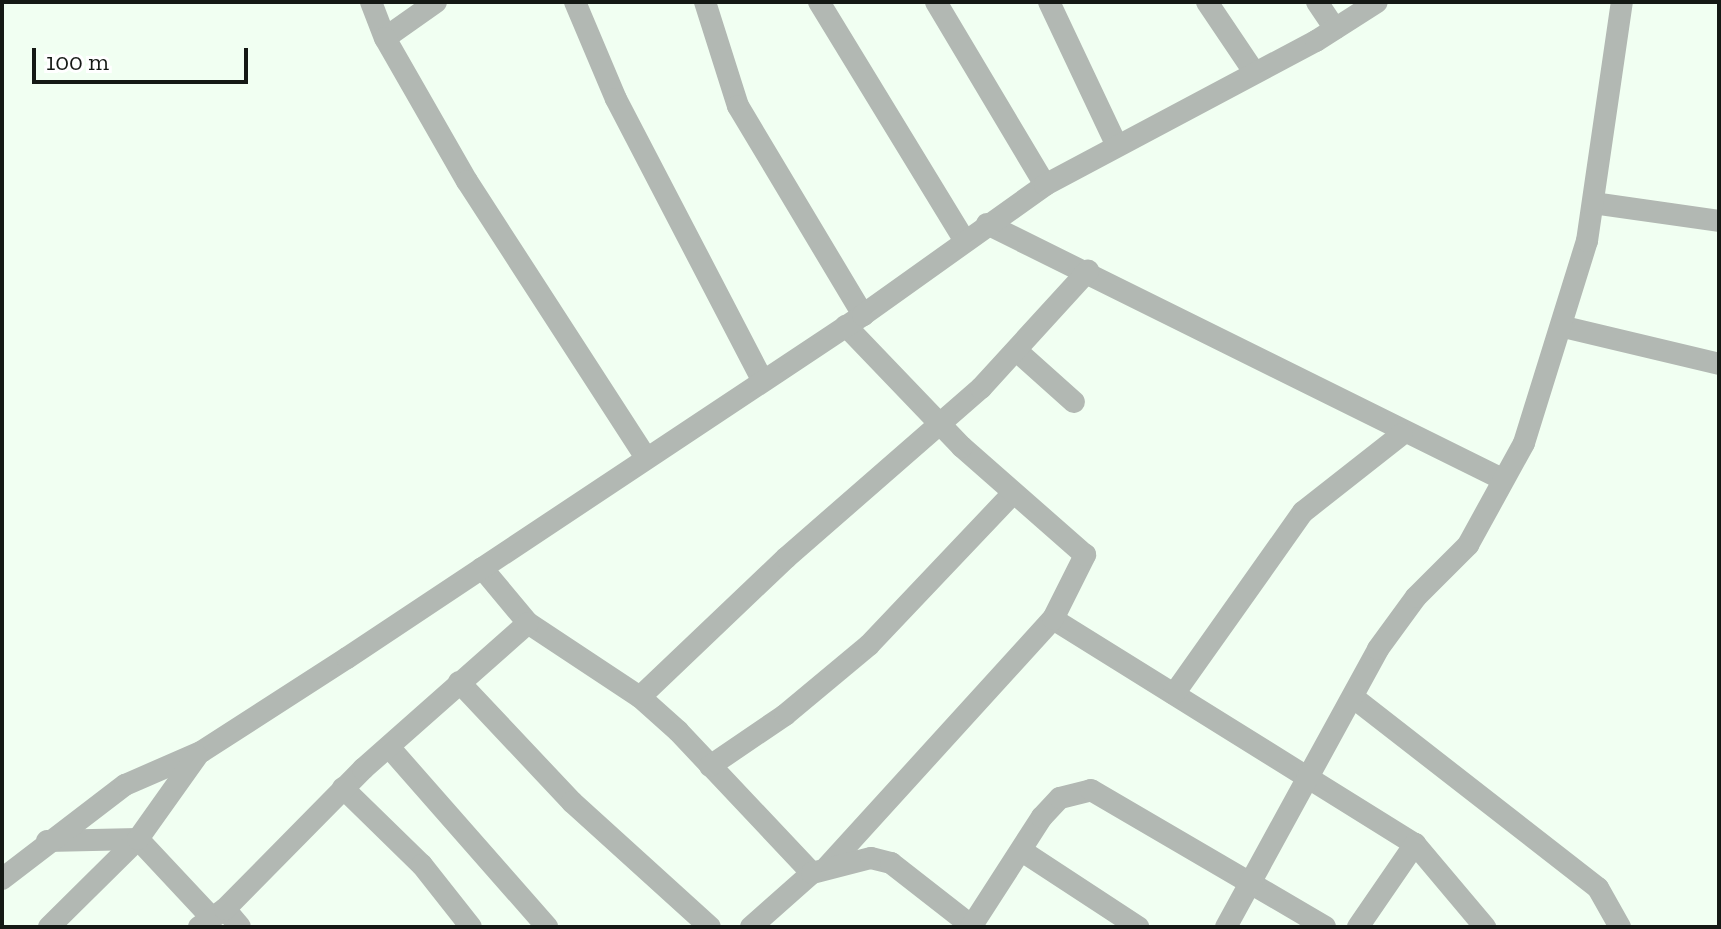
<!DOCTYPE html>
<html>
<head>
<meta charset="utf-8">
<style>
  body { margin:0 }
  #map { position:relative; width:1721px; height:929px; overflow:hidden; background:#f1fff2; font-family:"Zilla Slab",serif }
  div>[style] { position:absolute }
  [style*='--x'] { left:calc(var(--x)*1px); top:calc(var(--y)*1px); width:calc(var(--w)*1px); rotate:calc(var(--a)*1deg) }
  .minor>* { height:22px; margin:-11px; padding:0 11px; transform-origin:11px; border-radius:11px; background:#b2b8b3 }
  span { translate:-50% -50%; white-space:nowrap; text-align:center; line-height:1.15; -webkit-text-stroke:6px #fff; paint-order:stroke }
  .frame { position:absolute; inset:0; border:4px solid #151915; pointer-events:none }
  .scale { position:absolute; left:32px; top:48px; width:216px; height:36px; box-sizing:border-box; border:4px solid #151915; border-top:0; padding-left:10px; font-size:24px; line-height:28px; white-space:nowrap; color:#151915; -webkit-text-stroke:6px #fff; paint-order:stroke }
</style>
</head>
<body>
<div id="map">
  <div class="minor">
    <i style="--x:371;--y:2;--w:39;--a:69"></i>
    <i style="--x:436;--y:2;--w:62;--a:144.8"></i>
    <i style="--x:385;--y:38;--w:165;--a:60.2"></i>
    <i style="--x:467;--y:181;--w:326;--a:57.1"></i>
    <i style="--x:575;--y:2;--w:105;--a:67.1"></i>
    <i style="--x:616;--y:99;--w:318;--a:62.5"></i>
    <i style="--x:705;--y:2;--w:109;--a:72.4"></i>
    <i style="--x:738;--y:106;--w:244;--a:59.1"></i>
    <i style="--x:819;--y:2;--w:279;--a:58.6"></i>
    <i style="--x:936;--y:2;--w:213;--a:59.2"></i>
    <i style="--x:1049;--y:2;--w:157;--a:64.7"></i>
    <i style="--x:1207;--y:2;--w:84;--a:56.1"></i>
    <i style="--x:1317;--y:2;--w:32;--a:56"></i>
    <i style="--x:1593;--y:203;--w:127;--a:8.1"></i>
    <i style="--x:987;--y:224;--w:575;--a:26.34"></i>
    <i style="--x:1564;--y:327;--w:159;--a:13.4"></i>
    <i style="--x:1018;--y:352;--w:75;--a:41.8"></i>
    <i style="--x:482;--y:568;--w:72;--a:50.1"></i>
    <i style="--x:528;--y:623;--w:134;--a:33.5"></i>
    <i style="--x:640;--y:697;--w:51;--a:41.8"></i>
    <i style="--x:678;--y:731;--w:195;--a:46.7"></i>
    <i style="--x:1053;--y:619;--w:426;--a:31.9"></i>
    <i style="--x:459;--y:682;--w:165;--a:46.7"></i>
    <i style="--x:572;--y:802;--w:186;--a:42.2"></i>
    <i style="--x:1174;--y:694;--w:223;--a:-54.7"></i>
    <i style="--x:1303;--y:512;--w:126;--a:-38.2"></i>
    <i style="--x:640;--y:697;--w:202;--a:-43.6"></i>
    <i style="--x:786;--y:558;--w:259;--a:-41.1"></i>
    <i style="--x:981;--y:388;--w:159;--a:-47.6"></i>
    <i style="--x:1354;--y:698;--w:309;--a:37.9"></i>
    <i style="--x:1598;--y:888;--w:45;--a:60.6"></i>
    <i style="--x:389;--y:747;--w:240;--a:48.7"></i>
    <i style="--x:710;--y:766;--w:91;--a:-34.2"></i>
    <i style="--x:785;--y:715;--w:109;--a:-39.8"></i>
    <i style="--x:869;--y:645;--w:209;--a:-46.5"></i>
    <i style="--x:343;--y:788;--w:110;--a:44.3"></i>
    <i style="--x:422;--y:865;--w:79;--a:51.7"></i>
    <i style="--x:47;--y:841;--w:91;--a:-1.3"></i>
    <i style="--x:138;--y:839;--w:107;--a:46.9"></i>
    <i style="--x:1022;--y:851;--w:139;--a:33.2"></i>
    <i style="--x:827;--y:867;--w:336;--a:-47.7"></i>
    <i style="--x:1053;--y:619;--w:72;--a:-63.4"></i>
    <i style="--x:1085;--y:555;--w:164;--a:-138.7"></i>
    <i style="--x:962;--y:447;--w:168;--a:-133.8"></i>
    <i style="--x:2;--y:879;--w:155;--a:-37.4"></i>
    <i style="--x:125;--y:785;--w:83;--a:-23.5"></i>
    <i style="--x:201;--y:752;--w:174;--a:-32.8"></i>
    <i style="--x:347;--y:658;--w:620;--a:-33.61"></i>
    <i style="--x:863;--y:315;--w:224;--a:-35.5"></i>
    <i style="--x:1045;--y:185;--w:307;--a:-28"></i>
    <i style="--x:1316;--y:41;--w:72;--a:-32.6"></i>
    <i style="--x:225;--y:909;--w:23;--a:50"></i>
    <i style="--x:49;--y:927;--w:125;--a:-44.7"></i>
    <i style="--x:138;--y:839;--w:102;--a:-54.6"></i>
    <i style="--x:199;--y:927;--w:32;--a:-35"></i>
    <i style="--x:225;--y:909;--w:197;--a:-45.4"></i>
    <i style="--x:363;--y:769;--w:220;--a:-41.5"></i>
    <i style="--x:751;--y:927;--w:81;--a:-41.5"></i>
    <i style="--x:812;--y:873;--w:61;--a:-14.3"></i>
    <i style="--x:871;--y:858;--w:21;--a:14"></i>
    <i style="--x:891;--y:863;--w:104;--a:38"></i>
    <i style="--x:971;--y:927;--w:131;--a:-57.2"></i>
    <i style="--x:1042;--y:817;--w:26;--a:-47"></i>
    <i style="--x:1060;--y:798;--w:32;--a:-14"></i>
    <i style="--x:1091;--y:790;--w:271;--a:30.3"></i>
    <i style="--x:1226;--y:927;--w:317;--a:-61.3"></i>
    <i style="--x:1378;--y:649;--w:64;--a:-53.8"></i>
    <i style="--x:1416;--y:597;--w:74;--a:-45"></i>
    <i style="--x:1468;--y:545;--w:116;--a:-61.2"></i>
    <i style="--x:1524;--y:443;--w:212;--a:-72.7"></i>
    <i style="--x:1587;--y:241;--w:242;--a:-81.7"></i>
    <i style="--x:1358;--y:927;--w:101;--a:-55.5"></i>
    <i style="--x:1415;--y:844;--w:109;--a:49.9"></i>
  </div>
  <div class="frame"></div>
  <div class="scale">100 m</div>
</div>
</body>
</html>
